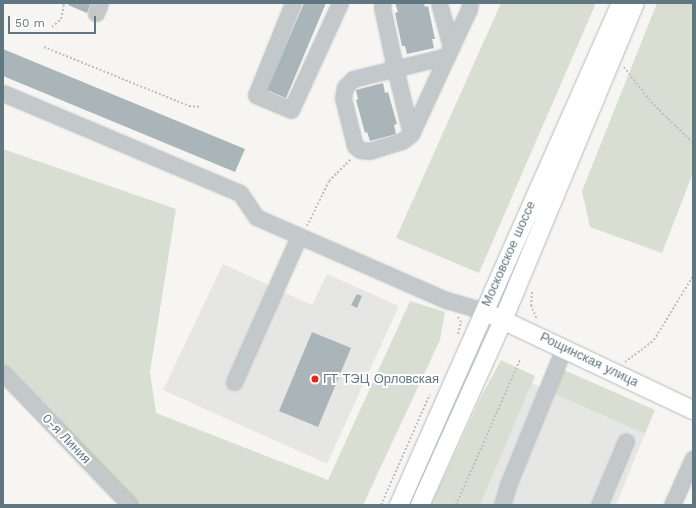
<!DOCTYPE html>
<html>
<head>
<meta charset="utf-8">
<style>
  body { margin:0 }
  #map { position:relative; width:696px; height:508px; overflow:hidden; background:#f6f5f2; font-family:"Work Sans",sans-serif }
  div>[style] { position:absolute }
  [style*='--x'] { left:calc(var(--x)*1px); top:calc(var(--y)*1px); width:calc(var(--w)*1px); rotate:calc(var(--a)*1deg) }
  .built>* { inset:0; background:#e6e7e5 }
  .green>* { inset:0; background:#d8ded2 }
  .building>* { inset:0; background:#a9b5b8 }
  .path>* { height:2px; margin-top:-1px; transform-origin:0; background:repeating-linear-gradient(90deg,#bcc0c1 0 2px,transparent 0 4px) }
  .roads { filter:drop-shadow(0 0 1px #b3babd) drop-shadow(0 0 1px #b3babd) }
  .minor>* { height:15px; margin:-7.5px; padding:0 7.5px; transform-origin:7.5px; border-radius:7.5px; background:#c3c8cb }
  .major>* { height:18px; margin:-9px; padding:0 9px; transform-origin:9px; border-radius:9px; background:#fff }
  .dots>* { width:11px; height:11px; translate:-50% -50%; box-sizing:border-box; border:2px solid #fff; border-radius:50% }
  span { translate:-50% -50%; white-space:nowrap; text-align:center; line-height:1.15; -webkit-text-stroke:4px #fff; paint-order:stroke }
  .street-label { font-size:13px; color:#5e7780 }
  .poi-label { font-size:13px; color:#5e7780 }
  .left { translate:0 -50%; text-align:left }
  .frame { position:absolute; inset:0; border:4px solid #5e7780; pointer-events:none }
  .scale { position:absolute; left:8px; top:16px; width:88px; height:18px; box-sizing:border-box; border:2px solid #5e7780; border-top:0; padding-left:5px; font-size:12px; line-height:14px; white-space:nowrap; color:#5e7780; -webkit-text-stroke:3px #fff; paint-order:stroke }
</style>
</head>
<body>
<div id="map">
  <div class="built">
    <i style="clip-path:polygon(223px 264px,312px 305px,327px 274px,399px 306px,327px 464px,163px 390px)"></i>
    <i style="clip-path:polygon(532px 383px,645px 434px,616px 505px,480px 505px)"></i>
  </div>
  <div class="green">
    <i style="clip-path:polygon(501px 3px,596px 3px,479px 273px,396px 238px)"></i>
    <i style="clip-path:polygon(657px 3px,693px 3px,693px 173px,662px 253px,590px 227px,582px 191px)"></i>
    <i style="clip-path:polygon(3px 149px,176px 209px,150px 372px,156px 413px,328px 480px,410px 301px,445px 312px,440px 340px,363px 505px,136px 505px,3px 364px)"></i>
    <i style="clip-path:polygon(501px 360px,535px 376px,480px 505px,431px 505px,481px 397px)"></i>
    <i style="clip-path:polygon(564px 370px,655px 410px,645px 434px,555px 394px)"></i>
  </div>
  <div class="building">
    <i style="clip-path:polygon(69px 3px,91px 3px,87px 13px,68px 5px)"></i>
    <i style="clip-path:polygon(304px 3px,326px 3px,286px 98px,267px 90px)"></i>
    <i style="clip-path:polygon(395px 3px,424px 3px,425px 7px,428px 6px,435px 39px,432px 39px,434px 48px,407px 54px,405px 46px,402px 46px,395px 13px,398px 12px)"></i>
    <i style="clip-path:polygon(3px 49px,245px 149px,235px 172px,3px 76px)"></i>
    <i style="clip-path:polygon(383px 83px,385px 93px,388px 92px,397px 124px,394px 125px,396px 134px,370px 141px,367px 132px,365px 133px,356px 100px,358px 99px,356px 90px)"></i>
    <i style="clip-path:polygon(357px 294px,362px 296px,357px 308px,351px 305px)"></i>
    <i style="clip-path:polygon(312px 332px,351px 348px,318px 427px,279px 411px)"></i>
  </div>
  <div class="path">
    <i style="--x:52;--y:27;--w:12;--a:-42"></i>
    <i style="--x:61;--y:19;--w:14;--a:-78"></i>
    <i style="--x:64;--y:5;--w:2;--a:-117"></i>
    <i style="--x:44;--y:47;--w:157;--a:22.1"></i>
    <i style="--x:189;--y:106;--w:12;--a:5"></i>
    <i style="--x:624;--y:67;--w:44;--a:52.4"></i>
    <i style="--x:651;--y:102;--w:59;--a:44.3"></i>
    <i style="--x:307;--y:226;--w:50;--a:-63.9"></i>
    <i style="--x:329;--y:181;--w:31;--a:-45"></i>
    <i style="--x:532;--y:292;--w:13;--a:94"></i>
    <i style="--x:531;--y:305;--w:16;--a:68"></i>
    <i style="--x:458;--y:334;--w:12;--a:-76"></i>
    <i style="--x:461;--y:322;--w:6;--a:-121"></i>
    <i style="--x:625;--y:362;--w:36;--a:-37"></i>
    <i style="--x:654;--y:340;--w:75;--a:-58.6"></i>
    <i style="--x:381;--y:505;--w:121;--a:-66.2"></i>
    <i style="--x:456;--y:505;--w:158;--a:-66.2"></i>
  </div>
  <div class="roads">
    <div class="minor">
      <i style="--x:293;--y:3;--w:99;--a:111.9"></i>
      <i style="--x:256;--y:95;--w:38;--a:23"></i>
      <i style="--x:291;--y:110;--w:118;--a:-65.4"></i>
      <i style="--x:383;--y:3;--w:4;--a:104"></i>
      <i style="--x:382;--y:7;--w:62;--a:78"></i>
      <i style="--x:395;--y:68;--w:68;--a:76.4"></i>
      <i style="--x:439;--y:3;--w:46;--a:74.7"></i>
      <i style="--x:96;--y:13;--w:11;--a:-68"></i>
      <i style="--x:447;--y:56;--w:97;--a:166.3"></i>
      <i style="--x:353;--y:79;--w:11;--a:135"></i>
      <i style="--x:345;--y:87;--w:11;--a:100"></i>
      <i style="--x:343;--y:98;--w:49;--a:76"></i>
      <i style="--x:355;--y:146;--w:6;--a:39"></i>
      <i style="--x:360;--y:150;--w:9;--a:6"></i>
      <i style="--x:369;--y:151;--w:34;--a:-17"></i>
      <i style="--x:402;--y:141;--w:11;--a:-38"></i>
      <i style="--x:411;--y:134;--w:86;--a:-65.2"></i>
      <i style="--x:447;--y:56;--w:52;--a:-64.9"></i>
      <i style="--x:469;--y:9;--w:6;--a:-81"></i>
      <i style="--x:3;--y:93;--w:257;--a:22.9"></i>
      <i style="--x:240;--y:193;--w:29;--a:56"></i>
      <i style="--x:256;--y:217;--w:207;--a:23.6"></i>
      <i style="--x:446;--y:300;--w:40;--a:16"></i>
      <i style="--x:3;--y:373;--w:183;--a:46.1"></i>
      <i style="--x:234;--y:382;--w:160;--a:-66"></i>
      <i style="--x:502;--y:505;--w:21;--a:-73"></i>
      <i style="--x:508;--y:485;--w:148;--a:-67.8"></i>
      <i style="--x:599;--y:505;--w:69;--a:-67.1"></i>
      <i style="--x:672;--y:505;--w:51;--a:-65.9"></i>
    </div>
    <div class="major">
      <i style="--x:494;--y:316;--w:220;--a:25.3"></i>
      <i style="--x:399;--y:505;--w:549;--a:-66.14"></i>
      <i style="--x:420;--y:505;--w:203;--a:-65.8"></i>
      <i style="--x:503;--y:320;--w:343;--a:-67.4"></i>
    </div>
  </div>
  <div class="dots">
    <i style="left:315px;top:379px;background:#f42013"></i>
  </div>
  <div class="street-label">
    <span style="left:509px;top:254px;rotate:-66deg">Московское шоссе</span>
    <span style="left:589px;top:360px;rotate:26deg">Рощинская улица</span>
    <span style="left:66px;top:439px;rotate:46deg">0-я Линия</span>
  </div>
  <div class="poi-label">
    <span class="left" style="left:323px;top:379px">ГТ ТЭЦ Орловская</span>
  </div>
  <div class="frame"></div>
  <div class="scale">50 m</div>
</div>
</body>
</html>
